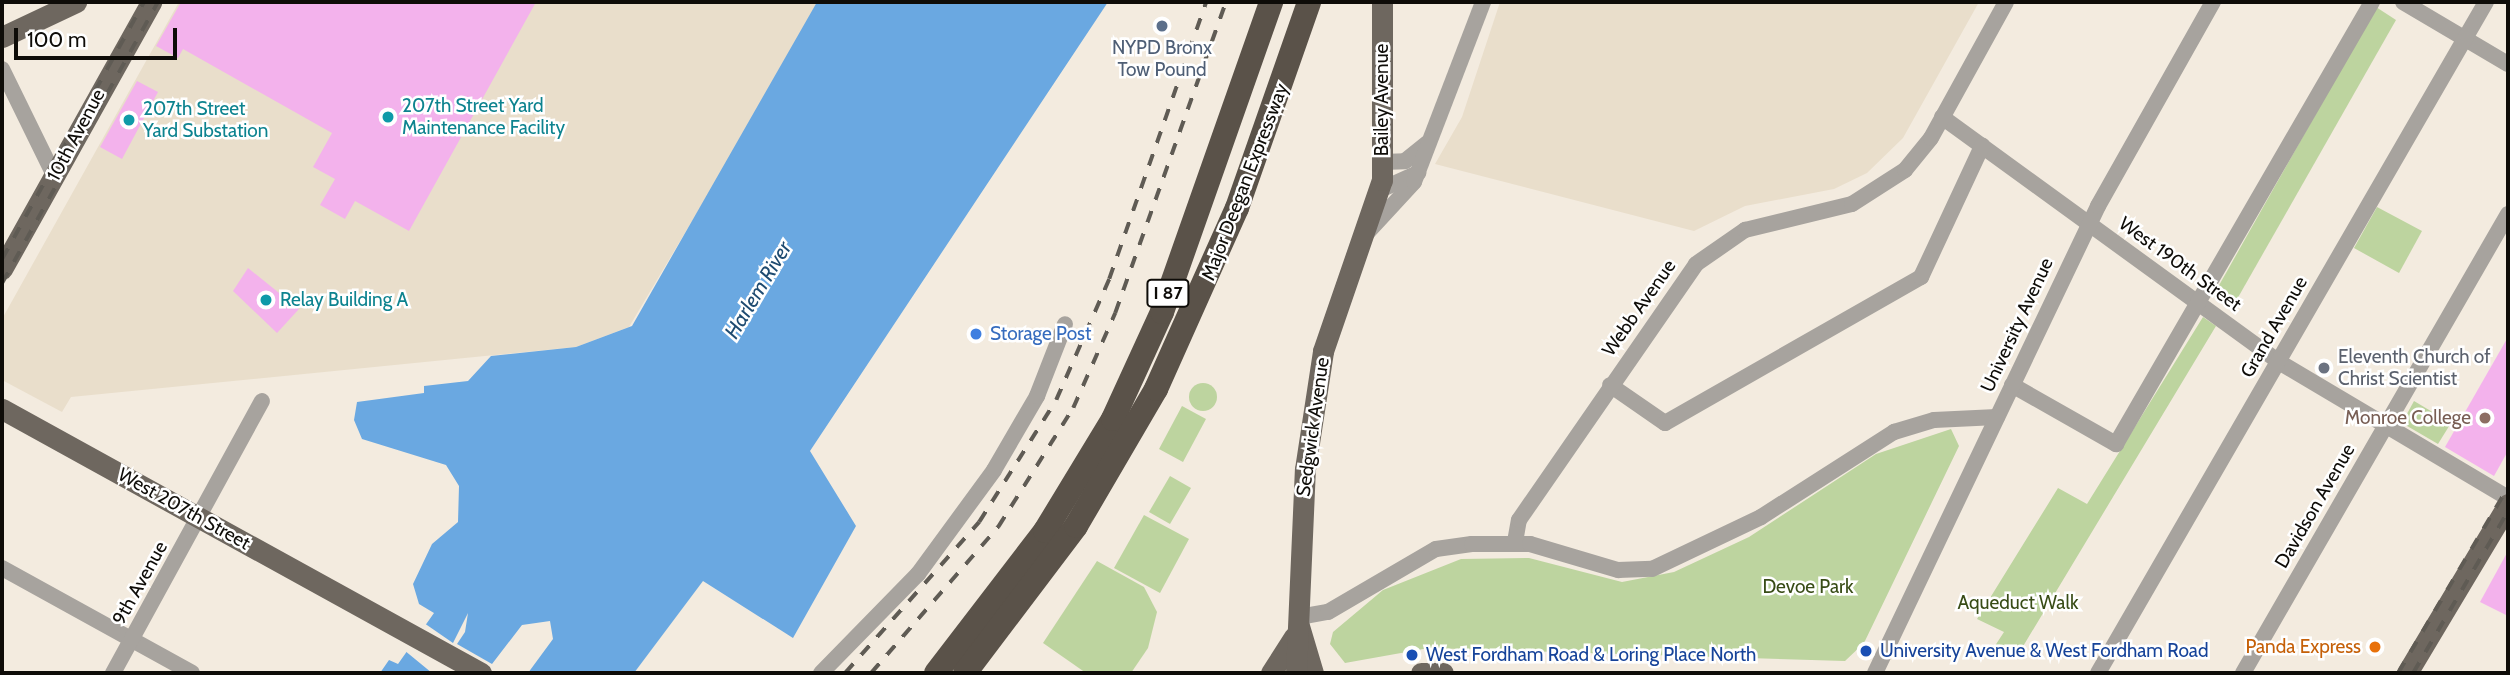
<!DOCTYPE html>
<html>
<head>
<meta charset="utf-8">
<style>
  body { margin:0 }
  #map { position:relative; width:2510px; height:675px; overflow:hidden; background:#f3ebdf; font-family:Cabin,sans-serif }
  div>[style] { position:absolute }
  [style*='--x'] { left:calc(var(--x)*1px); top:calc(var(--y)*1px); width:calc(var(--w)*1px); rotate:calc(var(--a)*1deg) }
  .built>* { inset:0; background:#e9decb }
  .green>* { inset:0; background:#bdd49f }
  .round { border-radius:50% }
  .water>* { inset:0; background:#6aa8e1 }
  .pier>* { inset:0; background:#f3ebdf }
  .building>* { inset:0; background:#f3b2ec }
  .minor>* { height:16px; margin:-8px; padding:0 8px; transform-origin:8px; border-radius:8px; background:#a7a39e }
  .major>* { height:21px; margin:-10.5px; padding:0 10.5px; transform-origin:10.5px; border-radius:10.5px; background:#6e675f }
  .highway>* { height:24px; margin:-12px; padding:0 12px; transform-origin:12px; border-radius:12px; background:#5a5249 }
  .rail>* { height:3.5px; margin-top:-1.75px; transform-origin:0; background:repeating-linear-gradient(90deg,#5f5b54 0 12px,transparent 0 24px) }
  .dots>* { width:19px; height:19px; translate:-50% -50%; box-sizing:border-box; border:4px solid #fff; border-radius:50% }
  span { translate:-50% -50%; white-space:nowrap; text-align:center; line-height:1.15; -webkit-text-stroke:5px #fff; paint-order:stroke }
  .shield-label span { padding:2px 5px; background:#fff; border:2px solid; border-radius:5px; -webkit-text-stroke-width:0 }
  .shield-label { font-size:18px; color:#0e0c08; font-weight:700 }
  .service-label { font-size:19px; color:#4e5e75 }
  .street-label { font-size:19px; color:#0e0c08 }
  .culture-label { font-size:19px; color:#0d838f }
  .left { translate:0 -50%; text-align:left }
  .shop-label { font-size:19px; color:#366cbe }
  .worship-label { font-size:19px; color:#5b616d }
  .education-label { font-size:19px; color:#785e54 }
  .right { translate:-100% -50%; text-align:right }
  .park-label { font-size:19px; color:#384c16 }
  .food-label { font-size:19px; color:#c56008 }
  .transit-label { font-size:19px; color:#164399 }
  .water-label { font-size:21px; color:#1e4b71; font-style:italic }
  .frame { position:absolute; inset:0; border:4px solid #0e0c08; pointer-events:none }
  .scale { position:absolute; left:14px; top:28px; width:163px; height:32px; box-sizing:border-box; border:4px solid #0e0c08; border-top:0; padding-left:9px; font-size:21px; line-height:24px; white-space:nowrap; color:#0e0c08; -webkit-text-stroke:5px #fff; paint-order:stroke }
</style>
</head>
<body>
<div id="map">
  <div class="built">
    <i style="clip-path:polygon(179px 2px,817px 2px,821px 4px,629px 327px,576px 347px,71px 397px,62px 412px,2px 380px,2px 319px)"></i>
    <i style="clip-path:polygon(1500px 2px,1979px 2px,1903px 138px,1867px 173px,1834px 189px,1745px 206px,1694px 231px,1435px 164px,1462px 117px)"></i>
  </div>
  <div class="green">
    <i style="clip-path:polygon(2376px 7px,2396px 20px,2232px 308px,2213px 296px)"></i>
    <i style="clip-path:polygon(2377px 207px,2422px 231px,2399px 273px,2354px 248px)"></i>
    <i style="clip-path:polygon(2203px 317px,2216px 326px,2016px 658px,1987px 658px,2004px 632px,1977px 619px,2058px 488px,2087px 504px)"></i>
    <i class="round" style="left:1189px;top:383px;width:28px;height:28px"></i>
    <i style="clip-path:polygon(2414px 401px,2451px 423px,2438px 444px,2402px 423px)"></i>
    <i style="clip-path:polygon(1182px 406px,1206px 419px,1183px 462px,1159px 449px)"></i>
    <i style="clip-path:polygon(1951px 429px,1959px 446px,1864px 643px,1845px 661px,1429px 648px,1345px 663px,1330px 644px,1333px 632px,1383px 590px,1461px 559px,1529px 558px,1622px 582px,1674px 572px,1749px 537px,1876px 454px)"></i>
    <i style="clip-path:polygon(1170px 476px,1191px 488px,1170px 524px,1149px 512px)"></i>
    <i style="clip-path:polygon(1144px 515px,1189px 539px,1160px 593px,1114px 568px)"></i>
    <i style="clip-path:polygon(1097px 561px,1144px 587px,1157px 612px,1148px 648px,1131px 673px,1086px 673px,1043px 643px)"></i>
  </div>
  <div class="water">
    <i style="clip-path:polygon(817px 2px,1108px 2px,810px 451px,856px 526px,793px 638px,703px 581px,634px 673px,380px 673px,389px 660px,398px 664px,434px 613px,419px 604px,413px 584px,432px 544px,458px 522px,459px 486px,446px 465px,362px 439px,354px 420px,357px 402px,424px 393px,424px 386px,468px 381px,491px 356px,576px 347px,632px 326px)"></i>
  </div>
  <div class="pier">
    <i style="clip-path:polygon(468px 613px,465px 632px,457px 644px,492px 664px,522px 625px,550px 621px,553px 639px,528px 673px,432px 673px,404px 650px,424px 623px,453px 643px)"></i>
  </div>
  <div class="building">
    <i style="clip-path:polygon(181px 2px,536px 2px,409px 231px,355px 201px,345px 219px,320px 205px,335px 179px,313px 167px,332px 133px,183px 49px,178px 58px,156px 46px)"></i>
    <i style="clip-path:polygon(137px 81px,158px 92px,122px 159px,100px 147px)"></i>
    <i style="clip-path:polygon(248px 268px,299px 309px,277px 333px,233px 291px)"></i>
    <i style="clip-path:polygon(2508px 337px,2508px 451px,2494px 476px,2445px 447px)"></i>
    <i style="clip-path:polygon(2508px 551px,2508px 616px,2480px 602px)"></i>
  </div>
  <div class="minor">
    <i style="--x:2403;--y:2;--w:122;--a:30.6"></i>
    <i style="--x:2;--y:69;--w:118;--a:63.9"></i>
    <i style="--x:1942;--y:117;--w:417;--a:36"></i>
    <i style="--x:2279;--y:362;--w:266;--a:30.7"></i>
    <i style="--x:1382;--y:162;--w:23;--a:-2"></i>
    <i style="--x:1405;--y:161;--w:28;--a:-39"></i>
    <i style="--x:1380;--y:190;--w:42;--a:-24.1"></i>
    <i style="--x:1365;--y:235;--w:72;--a:-47.2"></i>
    <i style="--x:1414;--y:182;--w:193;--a:-69"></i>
    <i style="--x:1610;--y:385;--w:67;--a:34.6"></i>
    <i style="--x:1665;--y:423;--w:295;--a:-29.7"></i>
    <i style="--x:1921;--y:277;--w:145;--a:-65"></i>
    <i style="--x:2012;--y:385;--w:120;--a:29.6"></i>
    <i style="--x:2116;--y:444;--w:511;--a:-59.92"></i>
    <i style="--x:1515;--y:542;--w:22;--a:-80"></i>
    <i style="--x:1519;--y:520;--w:311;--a:-55.3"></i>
    <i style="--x:1696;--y:264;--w:60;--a:-34.8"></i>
    <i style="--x:1745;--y:230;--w:110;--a:-13.7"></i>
    <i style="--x:1852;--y:204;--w:63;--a:-32.7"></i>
    <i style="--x:1905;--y:170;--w:41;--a:-50.9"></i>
    <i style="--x:1931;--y:138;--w:155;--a:-61.1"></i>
    <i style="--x:2;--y:568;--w:217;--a:28.9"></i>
    <i style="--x:1299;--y:617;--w:29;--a:-10"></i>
    <i style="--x:1328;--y:612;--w:125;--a:-30.3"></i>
    <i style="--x:1436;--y:549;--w:36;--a:-8"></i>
    <i style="--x:1472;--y:544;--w:58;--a:0"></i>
    <i style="--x:1530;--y:544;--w:92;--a:16.5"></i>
    <i style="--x:1618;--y:570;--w:34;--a:-2"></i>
    <i style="--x:1652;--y:569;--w:121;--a:-25.5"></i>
    <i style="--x:1761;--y:517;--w:158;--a:-32.6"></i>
    <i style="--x:1894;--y:432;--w:42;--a:-16.7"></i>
    <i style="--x:1934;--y:420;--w:63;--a:-2.7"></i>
    <i style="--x:113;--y:673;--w:310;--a:-61.3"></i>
    <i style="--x:821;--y:673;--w:139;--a:-45.6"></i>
    <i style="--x:918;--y:574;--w:129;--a:-53.8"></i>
    <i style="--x:994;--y:470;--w:86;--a:-59.8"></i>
    <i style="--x:1037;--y:396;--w:77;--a:-68.7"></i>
    <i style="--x:1875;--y:673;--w:518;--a:-64.47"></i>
    <i style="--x:2098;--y:206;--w:234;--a:-60.6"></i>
    <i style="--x:2098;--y:673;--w:775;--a:-59.96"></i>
    <i style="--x:2243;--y:673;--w:530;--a:-60"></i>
  </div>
  <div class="major">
    <i style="--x:2;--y:37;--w:82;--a:-25.3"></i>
    <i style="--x:2;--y:269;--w:306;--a:-60.8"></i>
    <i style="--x:2;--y:409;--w:547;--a:28.86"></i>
    <i style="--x:1299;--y:626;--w:49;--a:73.4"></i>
    <i style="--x:1271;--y:673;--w:43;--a:-57.4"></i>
    <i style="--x:1296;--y:673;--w:204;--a:-87.5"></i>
    <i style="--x:1305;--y:469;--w:119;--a:-81.3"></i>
    <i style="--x:1323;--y:351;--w:181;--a:-71"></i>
    <i style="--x:1382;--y:180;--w:178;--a:-90"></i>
    <i style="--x:1421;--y:673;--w:22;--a:0"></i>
    <i style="--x:2407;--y:673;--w:197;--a:-59.1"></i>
  </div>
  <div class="highway">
    <i style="--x:936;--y:673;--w:179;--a:-52.5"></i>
    <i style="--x:1045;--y:531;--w:131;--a:-58.7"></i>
    <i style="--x:1113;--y:419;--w:118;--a:-65.4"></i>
    <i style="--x:1162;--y:312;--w:329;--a:-70.6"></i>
    <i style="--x:965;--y:673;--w:184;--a:-52.9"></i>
    <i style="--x:1076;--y:526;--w:159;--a:-59.7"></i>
    <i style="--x:1156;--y:389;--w:198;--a:-65.9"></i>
    <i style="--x:1237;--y:208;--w:218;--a:-70.7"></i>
  </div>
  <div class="rail">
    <i style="--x:2;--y:259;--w:294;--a:-61.1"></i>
    <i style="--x:2;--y:283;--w:321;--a:-61"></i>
    <i style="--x:845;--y:673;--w:202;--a:-48.4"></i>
    <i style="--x:979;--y:522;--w:144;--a:-57.7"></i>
    <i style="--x:1056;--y:400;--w:132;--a:-66.3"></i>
    <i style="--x:1109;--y:279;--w:293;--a:-70.7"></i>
    <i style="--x:871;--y:673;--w:194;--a:-49"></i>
    <i style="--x:998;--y:527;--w:141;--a:-57.8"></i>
    <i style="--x:1073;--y:408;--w:104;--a:-66.1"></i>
    <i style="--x:1115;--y:313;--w:330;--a:-70.4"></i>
    <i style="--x:2398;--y:673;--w:216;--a:-59.4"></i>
    <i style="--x:2413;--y:673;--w:188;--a:-59.6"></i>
  </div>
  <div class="dots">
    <i style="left:1162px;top:26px;background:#5c6f8a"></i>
    <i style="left:388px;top:117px;background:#0f9aa8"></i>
    <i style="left:129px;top:120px;background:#0f9aa8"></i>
    <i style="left:266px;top:300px;background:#0f9aa8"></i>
    <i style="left:976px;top:334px;background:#3f7fe0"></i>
    <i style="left:2324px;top:368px;background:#6b7280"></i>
    <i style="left:2485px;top:418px;background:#8d6e63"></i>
    <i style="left:2375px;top:647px;background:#e8710a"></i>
    <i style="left:1866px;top:651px;background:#1a4fb4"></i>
    <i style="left:1412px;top:655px;background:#1a4fb4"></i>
  </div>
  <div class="shield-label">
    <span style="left:1168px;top:293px">I 87</span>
  </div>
  <div class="service-label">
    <span style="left:1162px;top:59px">NYPD Bronx<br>Tow Pound</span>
  </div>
  <div class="street-label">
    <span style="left:1382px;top:100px;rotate:-90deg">Bailey Avenue</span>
    <span style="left:76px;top:135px;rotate:-62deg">10th Avenue</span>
    <span style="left:1245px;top:182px;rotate:-69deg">Major Deegan Expressway</span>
    <span style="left:2180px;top:264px;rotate:36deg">West 190th Street</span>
    <span style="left:1639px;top:308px;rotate:-55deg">Webb Avenue</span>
    <span style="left:2017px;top:325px;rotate:-65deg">University Avenue</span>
    <span style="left:2274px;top:327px;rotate:-60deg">Grand Avenue</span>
    <span style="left:1313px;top:427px;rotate:-82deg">Sedgwick Avenue</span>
    <span style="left:2315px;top:506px;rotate:-60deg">Davidson Avenue</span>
    <span style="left:184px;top:509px;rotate:29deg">West 207th Street</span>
    <span style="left:140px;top:583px;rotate:-61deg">9th Avenue</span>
  </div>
  <div class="culture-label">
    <span class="left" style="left:402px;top:117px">207th Street Yard<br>Maintenance Facility</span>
    <span class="left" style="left:143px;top:120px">207th Street<br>Yard Substation</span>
    <span class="left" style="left:280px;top:300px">Relay Building A</span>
  </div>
  <div class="shop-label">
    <span class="left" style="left:990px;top:334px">Storage Post</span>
  </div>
  <div class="worship-label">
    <span class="left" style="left:2338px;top:368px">Eleventh Church of<br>Christ Scientist</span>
  </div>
  <div class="education-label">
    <span class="right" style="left:2471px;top:418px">Monroe College</span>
  </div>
  <div class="park-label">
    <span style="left:1808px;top:587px">Devoe Park</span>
    <span style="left:2018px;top:603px">Aqueduct Walk</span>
  </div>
  <div class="food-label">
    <span class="right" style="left:2361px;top:647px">Panda Express</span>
  </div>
  <div class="transit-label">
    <span class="left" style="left:1880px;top:651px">University Avenue &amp; West Fordham Road</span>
    <span class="left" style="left:1426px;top:655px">West Fordham Road &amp; Loring Place North</span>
  </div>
  <div class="water-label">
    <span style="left:758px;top:290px;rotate:-59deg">Harlem River</span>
  </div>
  <div class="frame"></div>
  <div class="scale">100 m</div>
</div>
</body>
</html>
